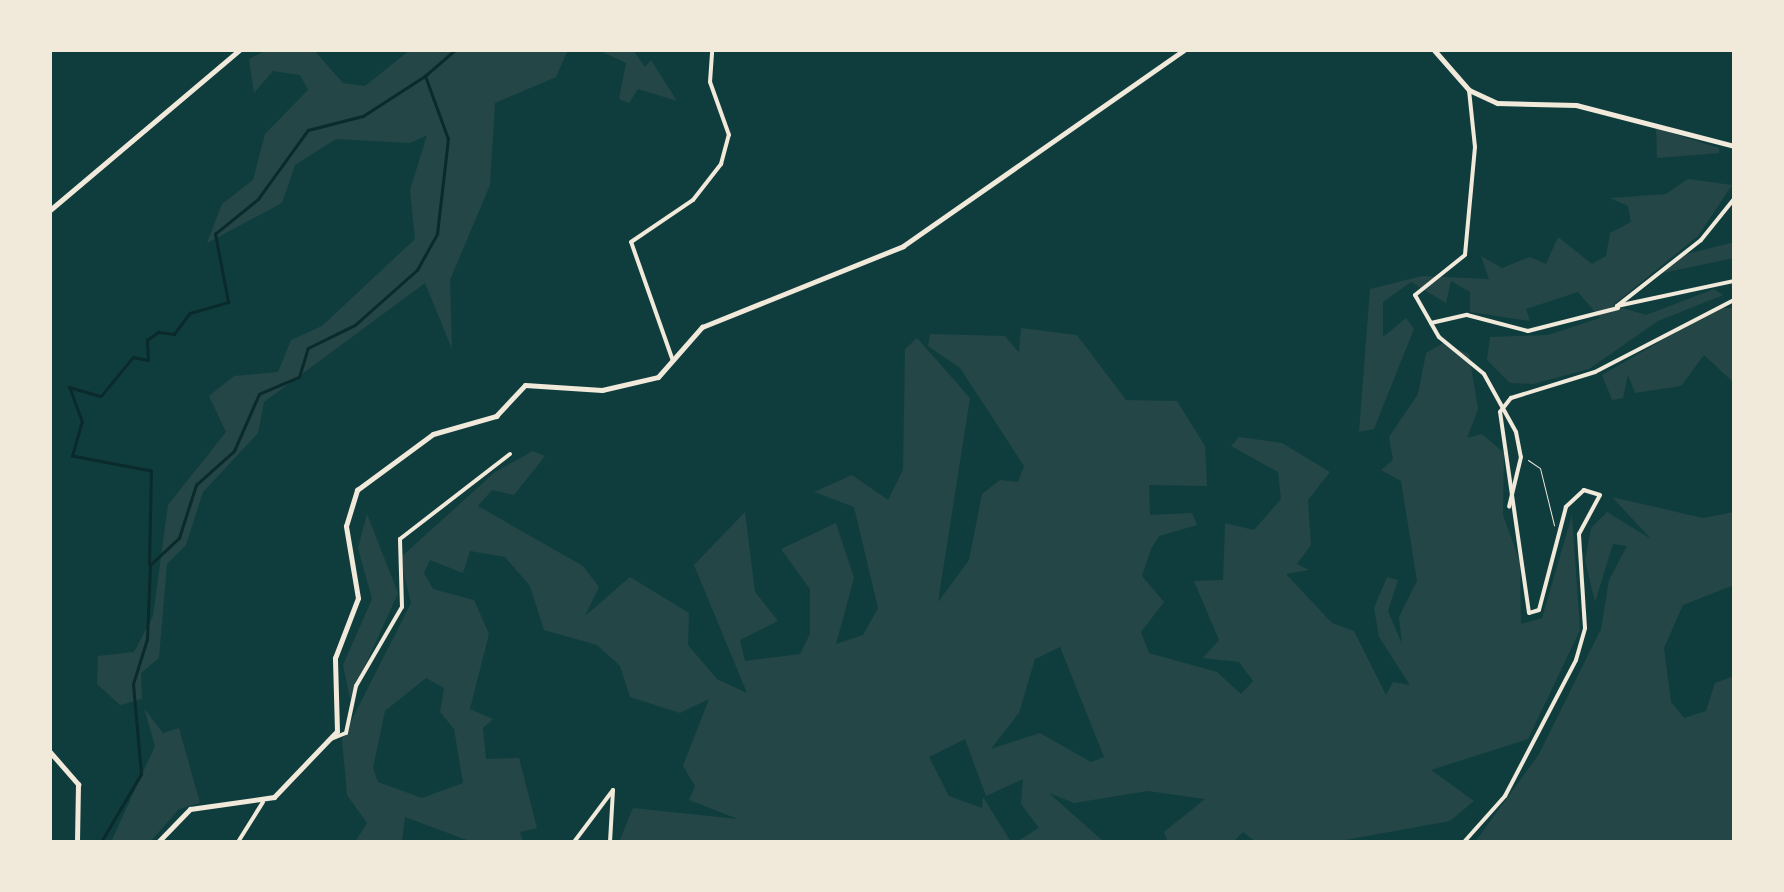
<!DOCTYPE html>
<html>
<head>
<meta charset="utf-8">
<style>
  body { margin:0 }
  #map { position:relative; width:1784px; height:892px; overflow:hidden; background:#0f3d3e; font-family:"DM Sans",sans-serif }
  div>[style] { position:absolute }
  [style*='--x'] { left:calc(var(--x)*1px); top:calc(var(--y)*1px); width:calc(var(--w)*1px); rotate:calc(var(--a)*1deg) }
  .green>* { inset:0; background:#244646 }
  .stream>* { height:2.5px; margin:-1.25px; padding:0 1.25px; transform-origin:1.25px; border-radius:1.25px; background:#0a2a2b }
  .path>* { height:1px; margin:-0.5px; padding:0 0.5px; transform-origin:0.5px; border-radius:0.5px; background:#f1e9da }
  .minor>* { height:4px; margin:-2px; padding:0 2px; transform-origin:2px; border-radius:2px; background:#f1e9da }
  .secondary>* { height:5px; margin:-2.5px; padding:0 2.5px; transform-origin:2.5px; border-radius:2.5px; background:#f1e9da }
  span { translate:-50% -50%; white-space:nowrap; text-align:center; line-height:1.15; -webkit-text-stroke:10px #f1e9da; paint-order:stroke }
  .frame { position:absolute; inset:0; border:52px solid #f1e9da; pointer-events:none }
</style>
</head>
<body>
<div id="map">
  <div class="green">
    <i style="clip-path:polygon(267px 50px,314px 50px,343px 83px,365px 86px,410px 50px,568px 50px,556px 77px,495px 103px,490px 185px,450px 280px,452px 349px,425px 283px,264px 402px,258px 433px,203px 492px,186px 545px,167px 564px,159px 658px,141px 673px,142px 699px,120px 705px,97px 684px,98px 656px,134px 652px,153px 616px,168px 505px,226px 432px,209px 396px,234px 376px,278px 372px,291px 340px,322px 326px,415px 239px,410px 190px,427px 135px,410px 143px,336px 139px,295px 165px,282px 203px,207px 243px,222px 204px,253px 180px,265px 134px,308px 90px,300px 75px,273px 71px,254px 93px,249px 59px)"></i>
    <i style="clip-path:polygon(598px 50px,633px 50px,645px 67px,651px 60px,677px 101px,638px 89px,629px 103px,619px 99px,626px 63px)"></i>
    <i style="clip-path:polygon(1656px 128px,1719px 148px,1719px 153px,1657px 158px)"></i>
    <i style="clip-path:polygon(1688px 179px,1732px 185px,1698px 236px,1613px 305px,1646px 315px,1714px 289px,1723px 295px,1658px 321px,1589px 369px,1533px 384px,1510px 383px,1487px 360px,1490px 337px,1548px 335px,1600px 318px,1578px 292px,1526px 309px,1530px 321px,1470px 312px,1470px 292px,1451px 281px,1446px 303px,1411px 282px,1383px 302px,1383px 337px,1406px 318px,1414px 329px,1374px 429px,1359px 432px,1370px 289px,1422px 276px,1489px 279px,1481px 256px,1502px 268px,1530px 257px,1546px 264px,1558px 237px,1592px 264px,1606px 256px,1610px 233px,1631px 222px,1628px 206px,1610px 198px,1666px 194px)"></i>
    <i style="clip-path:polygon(1734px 242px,1734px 258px,1658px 274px,1687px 254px)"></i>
    <i style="clip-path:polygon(1718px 308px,1734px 308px,1734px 383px,1704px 355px,1681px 386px,1635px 393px,1628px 375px,1623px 398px,1612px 400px,1602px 375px)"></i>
    <i style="clip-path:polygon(evenodd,1021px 328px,1077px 335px,1126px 400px,1177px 401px,1205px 446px,1207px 486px,1149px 485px,1150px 515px,1192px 513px,1197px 525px,1159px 536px,1151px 549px,1142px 576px,1164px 602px,1141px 632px,1149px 653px,1217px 672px,1241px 694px,1253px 681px,1239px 662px,1203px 658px,1219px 640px,1194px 581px,1223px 580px,1225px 523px,1254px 530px,1281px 499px,1278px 472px,1231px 446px,1239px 437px,1282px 443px,1330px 472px,1308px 500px,1311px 545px,1297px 564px,1309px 570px,1286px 574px,1332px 623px,1354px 631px,1386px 695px,1393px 682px,1410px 685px,1379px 637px,1374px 608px,1387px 577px,1398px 580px,1388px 611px,1402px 644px,1399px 617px,1417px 581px,1401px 481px,1381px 470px,1393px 460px,1389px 437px,1418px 394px,1426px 353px,1443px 343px,1469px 354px,1478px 409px,1467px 438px,1482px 434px,1504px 453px,1503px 515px,1520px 562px,1521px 624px,1542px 618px,1572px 515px,1580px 630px,1528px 739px,1431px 770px,1474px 801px,1450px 821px,1334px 842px,1256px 842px,1243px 832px,1233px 842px,1168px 842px,1164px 832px,1205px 799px,1148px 791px,1074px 803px,1049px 793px,1104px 842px,1016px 842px,1039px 828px,1021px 804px,1023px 779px,986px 796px,965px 739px,929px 757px,949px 796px,982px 808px,983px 797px,1011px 842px,619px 842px,633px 808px,738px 819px,689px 800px,695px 786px,683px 766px,709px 699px,680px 713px,630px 697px,620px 666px,597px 645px,544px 630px,530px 586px,505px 557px,470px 551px,463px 573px,430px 560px,424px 573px,433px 589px,474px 600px,489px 634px,470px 709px,493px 719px,483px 728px,486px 759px,519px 758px,537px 828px,520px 832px,523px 842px,472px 842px,405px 817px,402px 842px,355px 842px,367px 823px,347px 795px,342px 739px,411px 603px,400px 558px,495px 472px,533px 451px,545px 456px,514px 495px,492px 490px,478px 506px,583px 566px,599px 587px,585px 616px,630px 577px,689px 613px,688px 645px,717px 679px,747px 693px,694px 565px,745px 512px,755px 592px,778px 621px,740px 640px,745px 661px,800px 654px,810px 634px,810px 589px,781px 549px,836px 523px,854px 578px,836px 644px,863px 635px,878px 608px,854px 507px,814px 492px,852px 475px,888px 500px,903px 470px,905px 349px,917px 338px,970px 398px,938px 602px,969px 560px,982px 494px,1000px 480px,1018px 482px,1024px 466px,960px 368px,928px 346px,930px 334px,1005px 336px,1019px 353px,1021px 328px,1060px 647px,1104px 757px,1091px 762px,1040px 733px,991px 749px,1019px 713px,1035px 659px,1060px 647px,1021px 328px,426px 678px,444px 688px,440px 712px,454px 729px,463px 783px,422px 798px,378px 782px,373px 768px,385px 711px,426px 678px)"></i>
    <i style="clip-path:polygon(1612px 497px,1703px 518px,1734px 512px,1734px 585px,1683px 605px,1664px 648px,1671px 702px,1684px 718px,1706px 711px,1715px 683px,1734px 676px,1734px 842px,1475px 842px,1539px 754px,1601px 629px,1609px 580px,1627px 546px,1613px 544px,1595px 602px,1585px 561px,1591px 528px,1607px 512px,1651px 539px)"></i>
    <i style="clip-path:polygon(367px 514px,398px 593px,350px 699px,343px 665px,372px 599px,358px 548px)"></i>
    <i style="clip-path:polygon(144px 708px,163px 733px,179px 728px,200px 803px,179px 809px,150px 842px,111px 842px,155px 746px)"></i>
  </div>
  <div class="stream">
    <i style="--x:149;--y:564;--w:93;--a:-88.8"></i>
    <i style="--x:151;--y:471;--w:80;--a:-169.2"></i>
    <i style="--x:72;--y:456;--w:35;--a:-74"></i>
    <i style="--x:82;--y:422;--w:37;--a:-110"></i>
    <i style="--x:69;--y:387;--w:33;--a:16"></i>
    <i style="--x:101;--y:396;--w:50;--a:-50.6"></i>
    <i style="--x:133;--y:357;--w:15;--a:11"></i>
    <i style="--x:148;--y:360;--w:20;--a:-93"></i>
    <i style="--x:147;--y:340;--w:14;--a:-36"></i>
    <i style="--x:158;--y:332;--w:16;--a:7"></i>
    <i style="--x:174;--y:334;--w:26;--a:-53"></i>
    <i style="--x:190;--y:313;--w:40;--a:-16"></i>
    <i style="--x:228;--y:302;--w:69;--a:-100.8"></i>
    <i style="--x:215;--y:234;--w:55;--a:-39.1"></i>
    <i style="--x:258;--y:199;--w:85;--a:-54.1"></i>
    <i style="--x:308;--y:130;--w:57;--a:-14.3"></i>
    <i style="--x:363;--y:116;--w:74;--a:-32.8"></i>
    <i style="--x:101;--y:842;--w:79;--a:-59.5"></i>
    <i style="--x:141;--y:774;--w:90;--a:-95.1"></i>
    <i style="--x:133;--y:684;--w:47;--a:-72.7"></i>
    <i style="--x:147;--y:639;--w:74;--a:-87.7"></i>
    <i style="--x:150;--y:565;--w:40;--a:-43"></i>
    <i style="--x:179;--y:538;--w:56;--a:-72.2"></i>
    <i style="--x:196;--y:485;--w:51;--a:-41.8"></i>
    <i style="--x:234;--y:451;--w:62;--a:-66.3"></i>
    <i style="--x:259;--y:394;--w:43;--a:-23"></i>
    <i style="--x:299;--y:377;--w:30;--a:-73"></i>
    <i style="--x:308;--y:348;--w:52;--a:-26.1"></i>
    <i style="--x:355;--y:325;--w:83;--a:-41.6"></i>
    <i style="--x:417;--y:270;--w:41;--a:-60.9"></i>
    <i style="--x:437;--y:234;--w:96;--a:-83.4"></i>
    <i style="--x:448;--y:139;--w:67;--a:-110.1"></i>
    <i style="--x:425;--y:76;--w:40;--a:-41"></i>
  </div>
  <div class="path">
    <i style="--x:1528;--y:460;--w:14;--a:34"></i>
    <i style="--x:1540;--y:468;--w:59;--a:76.2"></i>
  </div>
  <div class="minor">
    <i style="--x:1469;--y:90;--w:57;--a:84"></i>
    <i style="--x:1475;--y:147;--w:108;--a:95.3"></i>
    <i style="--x:1465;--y:255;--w:64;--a:141.3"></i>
    <i style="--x:1415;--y:295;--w:48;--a:60.3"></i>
    <i style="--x:1439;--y:337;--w:58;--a:39.4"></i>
    <i style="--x:1484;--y:374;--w:66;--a:61.1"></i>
    <i style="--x:1516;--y:432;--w:25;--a:79"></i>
    <i style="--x:1521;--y:457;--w:51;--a:103.5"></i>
    <i style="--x:1734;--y:199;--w:53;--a:128.8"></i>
    <i style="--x:1701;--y:240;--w:107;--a:141.8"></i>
    <i style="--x:1617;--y:306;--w:120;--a:-12.1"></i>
    <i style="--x:1431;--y:323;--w:37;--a:-13"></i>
    <i style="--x:1467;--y:315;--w:63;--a:14.7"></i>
    <i style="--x:1528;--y:331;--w:93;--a:-14.3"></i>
    <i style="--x:673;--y:361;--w:126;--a:-109.4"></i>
    <i style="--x:631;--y:242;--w:75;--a:-34.1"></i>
    <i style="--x:693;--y:200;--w:46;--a:-52.1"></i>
    <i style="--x:721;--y:164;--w:30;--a:-75"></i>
    <i style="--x:729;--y:135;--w:56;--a:-109.7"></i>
    <i style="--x:710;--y:82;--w:32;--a:-86"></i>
    <i style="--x:331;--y:739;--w:16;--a:-22"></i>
    <i style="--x:346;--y:733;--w:48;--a:-78"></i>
    <i style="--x:356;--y:686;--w:91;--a:-59.8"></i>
    <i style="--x:402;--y:607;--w:68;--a:-91.7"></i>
    <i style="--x:400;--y:539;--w:139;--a:-37.7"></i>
    <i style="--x:238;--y:842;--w:47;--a:-58"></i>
    <i style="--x:541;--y:842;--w:8;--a:0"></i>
    <i style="--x:574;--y:842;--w:65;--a:-53.1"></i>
    <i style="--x:613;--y:790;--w:52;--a:93.3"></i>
    <i style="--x:1464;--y:842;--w:62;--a:-48.3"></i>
    <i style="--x:1505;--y:796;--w:153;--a:-62.4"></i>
    <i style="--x:1576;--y:660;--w:33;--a:-74"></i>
    <i style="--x:1585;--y:628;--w:94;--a:-93.7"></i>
    <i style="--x:1579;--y:534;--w:44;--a:-61.7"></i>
    <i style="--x:1600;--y:495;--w:17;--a:-163"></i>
    <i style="--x:1584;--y:490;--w:25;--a:137"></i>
    <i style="--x:1566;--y:507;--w:106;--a:104.7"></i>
    <i style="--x:1539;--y:610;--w:10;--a:163"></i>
    <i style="--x:1529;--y:613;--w:203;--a:-98.2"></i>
    <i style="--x:1500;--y:412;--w:18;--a:-52"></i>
    <i style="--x:1511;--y:398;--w:88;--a:-17.2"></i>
    <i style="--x:1595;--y:372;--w:157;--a:-27.4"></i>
  </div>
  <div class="secondary">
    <i style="--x:1434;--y:50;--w:53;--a:48.8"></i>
    <i style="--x:1469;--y:90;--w:31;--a:25"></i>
    <i style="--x:1497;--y:103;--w:79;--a:1.5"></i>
    <i style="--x:1576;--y:105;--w:163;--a:14.5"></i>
    <i style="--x:50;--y:210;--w:248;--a:-40.2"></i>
    <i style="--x:50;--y:752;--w:43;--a:48.8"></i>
    <i style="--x:78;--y:784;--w:58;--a:91"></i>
    <i style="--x:158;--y:842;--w:46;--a:-45.9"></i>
    <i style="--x:190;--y:809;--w:85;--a:-8.1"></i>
    <i style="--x:274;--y:797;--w:91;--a:-46.3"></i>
    <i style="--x:337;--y:731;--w:73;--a:-91.6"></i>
    <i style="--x:335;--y:658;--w:64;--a:-69"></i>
    <i style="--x:358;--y:598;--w:73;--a:-99.5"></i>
    <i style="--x:346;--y:526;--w:38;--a:-73"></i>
    <i style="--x:357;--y:490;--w:94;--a:-36.4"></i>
    <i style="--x:433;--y:434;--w:66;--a:-15.9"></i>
    <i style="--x:496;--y:416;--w:42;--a:-46.9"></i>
    <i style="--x:525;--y:385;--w:77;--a:3.7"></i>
    <i style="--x:602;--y:390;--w:57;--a:-13.1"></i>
    <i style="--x:658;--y:377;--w:67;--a:-48.7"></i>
    <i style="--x:702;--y:327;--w:217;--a:-21.9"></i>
    <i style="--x:903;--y:246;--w:343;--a:-34.9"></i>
  </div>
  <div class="frame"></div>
</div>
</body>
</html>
